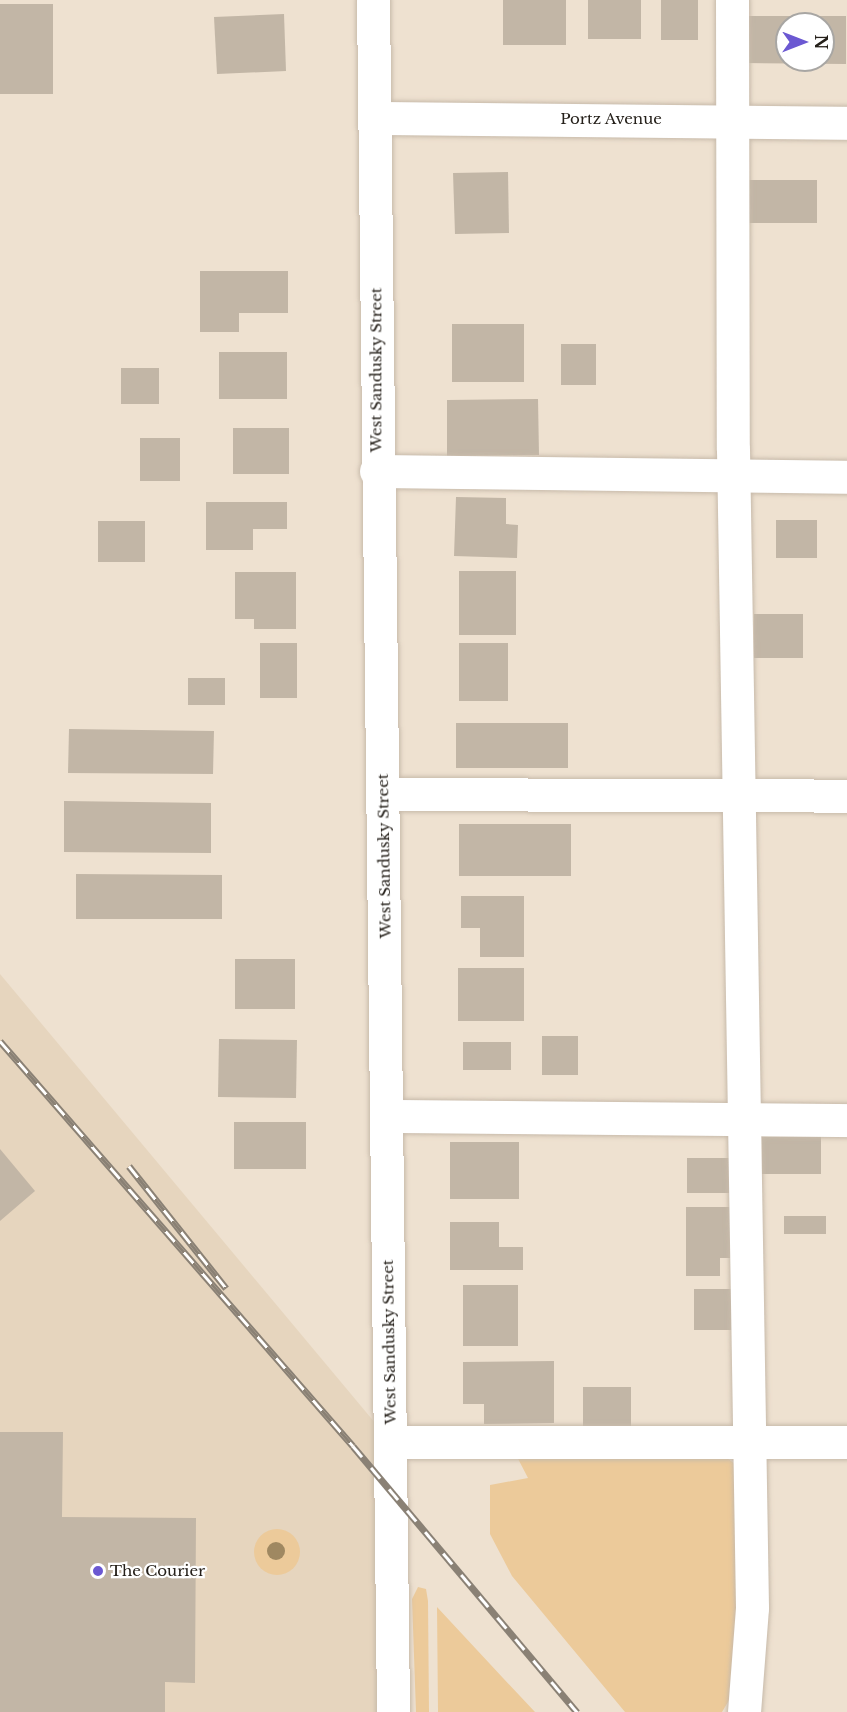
<!DOCTYPE html>
<html>
<head>
<meta charset="utf-8">
<style>
  body { margin:0 }
  #map { position:relative; width:847px; height:1712px; overflow:hidden; background:#eee1d0; font-family:"Libre Baskerville",serif }
  div>[style] { position:absolute }
  [style*='--x'] { left:calc(var(--x)*1px); top:calc(var(--y)*1px); width:calc(var(--w)*1px); rotate:calc(var(--a)*1deg) }
  .built>* { inset:0; background:#e6d5be }
  .green>* { inset:0; background:#ecca9a }
  .round { border-radius:50% }
  .building>* { inset:0; background:#c2b6a6 }
  .roads { filter:drop-shadow(0 0 2px #c7baaa) drop-shadow(0 0 2px #c7baaa) }
  .minor>* { height:33px; margin:-16.5px; padding:0 16.5px; transform-origin:16.5px; border-radius:16.5px; background:#fff }
  .rail>* { height:7px; margin-top:-3.5px; transform-origin:0; background:repeating-linear-gradient(90deg,#fff 0 14px,#8a8175 0 28px); box-sizing:border-box; border-block:2px solid #8a8175 }
  .trees>* { width:18px; height:18px; margin:-9px; border-radius:50%; background:#9f8861 }
  .dots>* { width:16px; height:16px; translate:-50% -50%; box-sizing:border-box; border:3px solid #fff; border-radius:50% }
  span { translate:-50% -50%; white-space:nowrap; text-align:center; line-height:1.15; -webkit-text-stroke:4.5px #fff; paint-order:stroke }
  .street-label { font-size:15px; color:#25201a }
  .poi-label { font-size:15px; color:#25201a }
  .left { translate:0 -50%; text-align:left }
  .north { position:absolute; left:775px; top:12px; width:60px; height:60px; box-sizing:border-box; background:#fff; border:2px solid #a8a6a3; border-radius:50%; rotate:90deg; font-size:16px; font-weight:700; line-height:24px; text-align:center; color:#25201a }
  .north::after { content:''; display:block; margin:auto; width:21px; height:27px; background:#6b58d2; clip-path:polygon(50% 0,100% 100%,50% 72%,0 100%) }
</style>
</head>
<body>
<div id="map">
  <div class="built">
    <i style="clip-path:polygon(0 974px,391px 1442px,393px 1712px,0 1712px)"></i>
  </div>
  <div class="green">
    <i style="clip-path:polygon(514px 1451px,720px 1452px,742px 1470px,734px 1692px,722px 1712px,625px 1712px,512px 1576px,490px 1534px,490px 1485px,528px 1478px)"></i>
    <i class="round" style="left:254px;top:1529px;width:46px;height:46px"></i>
    <i style="clip-path:polygon(418px 1587px,426px 1589px,428px 1601px,429px 1712px,416px 1712px,412px 1599px)"></i>
    <i style="clip-path:polygon(437px 1607px,503px 1678px,535px 1712px,438px 1712px)"></i>
  </div>
  <div class="building">
    <i style="clip-path:polygon(503px 0,566px 0,566px 45px,503px 45px)"></i>
    <i style="clip-path:polygon(588px 0,641px 0,641px 39px,588px 39px)"></i>
    <i style="clip-path:polygon(661px 0,698px 0,698px 40px,661px 40px)"></i>
    <i style="clip-path:polygon(0 4px,53px 4px,53px 94px,0 94px)"></i>
    <i style="clip-path:polygon(284px 14px,286px 71px,217px 74px,214px 17px)"></i>
    <i style="clip-path:polygon(evenodd,746px 16px,846px 16px,846px 64px,746px 63px,746px 16px,787px 24px,823px 24px,823px 60px,787px 60px,787px 24px)"></i>
    <i style="clip-path:polygon(508px 172px,509px 233px,455px 234px,453px 173px)"></i>
    <i style="clip-path:polygon(749px 180px,817px 180px,817px 223px,749px 223px)"></i>
    <i style="clip-path:polygon(200px 271px,288px 271px,288px 313px,239px 313px,239px 332px,200px 332px)"></i>
    <i style="clip-path:polygon(452px 324px,524px 324px,524px 382px,452px 382px)"></i>
    <i style="clip-path:polygon(561px 344px,596px 344px,596px 385px,561px 385px)"></i>
    <i style="clip-path:polygon(219px 352px,287px 352px,287px 399px,219px 399px)"></i>
    <i style="clip-path:polygon(121px 368px,159px 368px,159px 404px,121px 404px)"></i>
    <i style="clip-path:polygon(538px 399px,539px 455px,447px 456px,447px 400px)"></i>
    <i style="clip-path:polygon(233px 428px,289px 428px,289px 474px,233px 474px)"></i>
    <i style="clip-path:polygon(140px 438px,180px 438px,180px 481px,140px 481px)"></i>
    <i style="clip-path:polygon(456px 497px,506px 498px,506px 524px,518px 525px,517px 558px,454px 556px)"></i>
    <i style="clip-path:polygon(206px 502px,287px 502px,287px 529px,253px 529px,253px 550px,206px 550px)"></i>
    <i style="clip-path:polygon(776px 520px,817px 520px,817px 558px,776px 558px)"></i>
    <i style="clip-path:polygon(98px 521px,145px 521px,145px 562px,98px 562px)"></i>
    <i style="clip-path:polygon(459px 571px,516px 571px,516px 635px,459px 635px)"></i>
    <i style="clip-path:polygon(235px 572px,296px 572px,296px 629px,254px 629px,254px 619px,235px 619px)"></i>
    <i style="clip-path:polygon(754px 614px,803px 614px,803px 658px,754px 658px)"></i>
    <i style="clip-path:polygon(260px 643px,297px 643px,297px 698px,260px 698px)"></i>
    <i style="clip-path:polygon(459px 643px,508px 643px,508px 701px,459px 701px)"></i>
    <i style="clip-path:polygon(188px 678px,225px 678px,225px 705px,188px 705px)"></i>
    <i style="clip-path:polygon(456px 723px,568px 723px,568px 768px,456px 768px)"></i>
    <i style="clip-path:polygon(69px 729px,214px 731px,213px 774px,68px 773px)"></i>
    <i style="clip-path:polygon(64px 801px,211px 803px,211px 853px,64px 852px)"></i>
    <i style="clip-path:polygon(459px 824px,571px 824px,571px 876px,459px 876px)"></i>
    <i style="clip-path:polygon(76px 874px,222px 875px,222px 919px,76px 919px)"></i>
    <i style="clip-path:polygon(461px 896px,524px 896px,524px 957px,480px 957px,480px 928px,461px 928px)"></i>
    <i style="clip-path:polygon(235px 959px,295px 959px,295px 1009px,235px 1009px)"></i>
    <i style="clip-path:polygon(458px 968px,524px 968px,524px 1021px,458px 1021px)"></i>
    <i style="clip-path:polygon(542px 1036px,578px 1036px,578px 1075px,542px 1075px)"></i>
    <i style="clip-path:polygon(219px 1039px,297px 1040px,296px 1098px,218px 1097px)"></i>
    <i style="clip-path:polygon(463px 1042px,511px 1042px,511px 1070px,463px 1070px)"></i>
    <i style="clip-path:polygon(234px 1122px,306px 1122px,306px 1169px,234px 1169px)"></i>
    <i style="clip-path:polygon(762px 1137px,821px 1137px,821px 1174px,762px 1174px)"></i>
    <i style="clip-path:polygon(450px 1142px,519px 1142px,519px 1199px,450px 1199px)"></i>
    <i style="clip-path:polygon(0 1149px,35px 1191px,0 1221px)"></i>
    <i style="clip-path:polygon(687px 1158px,734px 1158px,734px 1193px,687px 1193px)"></i>
    <i style="clip-path:polygon(686px 1207px,736px 1207px,736px 1258px,720px 1258px,720px 1276px,686px 1276px)"></i>
    <i style="clip-path:polygon(784px 1216px,826px 1216px,826px 1234px,784px 1234px)"></i>
    <i style="clip-path:polygon(450px 1222px,499px 1222px,499px 1247px,523px 1247px,523px 1270px,450px 1270px)"></i>
    <i style="clip-path:polygon(463px 1285px,518px 1285px,518px 1346px,463px 1346px)"></i>
    <i style="clip-path:polygon(694px 1289px,734px 1289px,734px 1330px,694px 1330px)"></i>
    <i style="clip-path:polygon(554px 1361px,554px 1423px,484px 1424px,484px 1404px,463px 1404px,463px 1362px)"></i>
    <i style="clip-path:polygon(583px 1387px,631px 1387px,631px 1430px,583px 1430px)"></i>
    <i style="clip-path:polygon(0 1432px,63px 1432px,62px 1517px,196px 1518px,195px 1683px,165px 1682px,165px 1712px,0 1712px)"></i>
  </div>
  <div class="roads">
    <div class="minor">
      <i style="--x:373;--y:0;--w:1712;--a:89.33"></i>
      <i style="--x:732;--y:0;--w:449;--a:89.9"></i>
      <i style="--x:733;--y:449;--w:1159;--a:89.06"></i>
      <i style="--x:752;--y:1608;--w:104;--a:94.4"></i>
      <i style="--x:375;--y:118;--w:472;--a:0.6"></i>
      <i style="--x:376;--y:471;--w:471;--a:0.7"></i>
      <i style="--x:383;--y:794;--w:464;--a:0.2"></i>
      <i style="--x:387;--y:1116;--w:460;--a:0.5"></i>
      <i style="--x:391;--y:1442;--w:456;--a:0"></i>
    </div>
  </div>
  <div class="rail">
    <i style="--x:0;--y:1041;--w:537;--a:48.92"></i>
    <i style="--x:353;--y:1446;--w:348;--a:49.9"></i>
    <i style="--x:129;--y:1166;--w:156;--a:51.5"></i>
  </div>
  <div class="trees">
    <i style="left:276px;top:1551px"></i>
  </div>
  <div class="dots">
    <i style="left:98px;top:1571px;background:#6b58d2"></i>
  </div>
  <div class="street-label">
    <span style="left:611px;top:119px">Portz Avenue</span>
    <span style="left:376px;top:370px;rotate:-90deg">West Sandusky Street</span>
    <span style="left:384px;top:856px;rotate:-91deg">West Sandusky Street</span>
    <span style="left:389px;top:1342px;rotate:-91deg">West Sandusky Street</span>
  </div>
  <div class="poi-label">
    <span class="left" style="left:110px;top:1571px">The Courier</span>
  </div>
  <div class="north">N</div>
</div>
</body>
</html>
